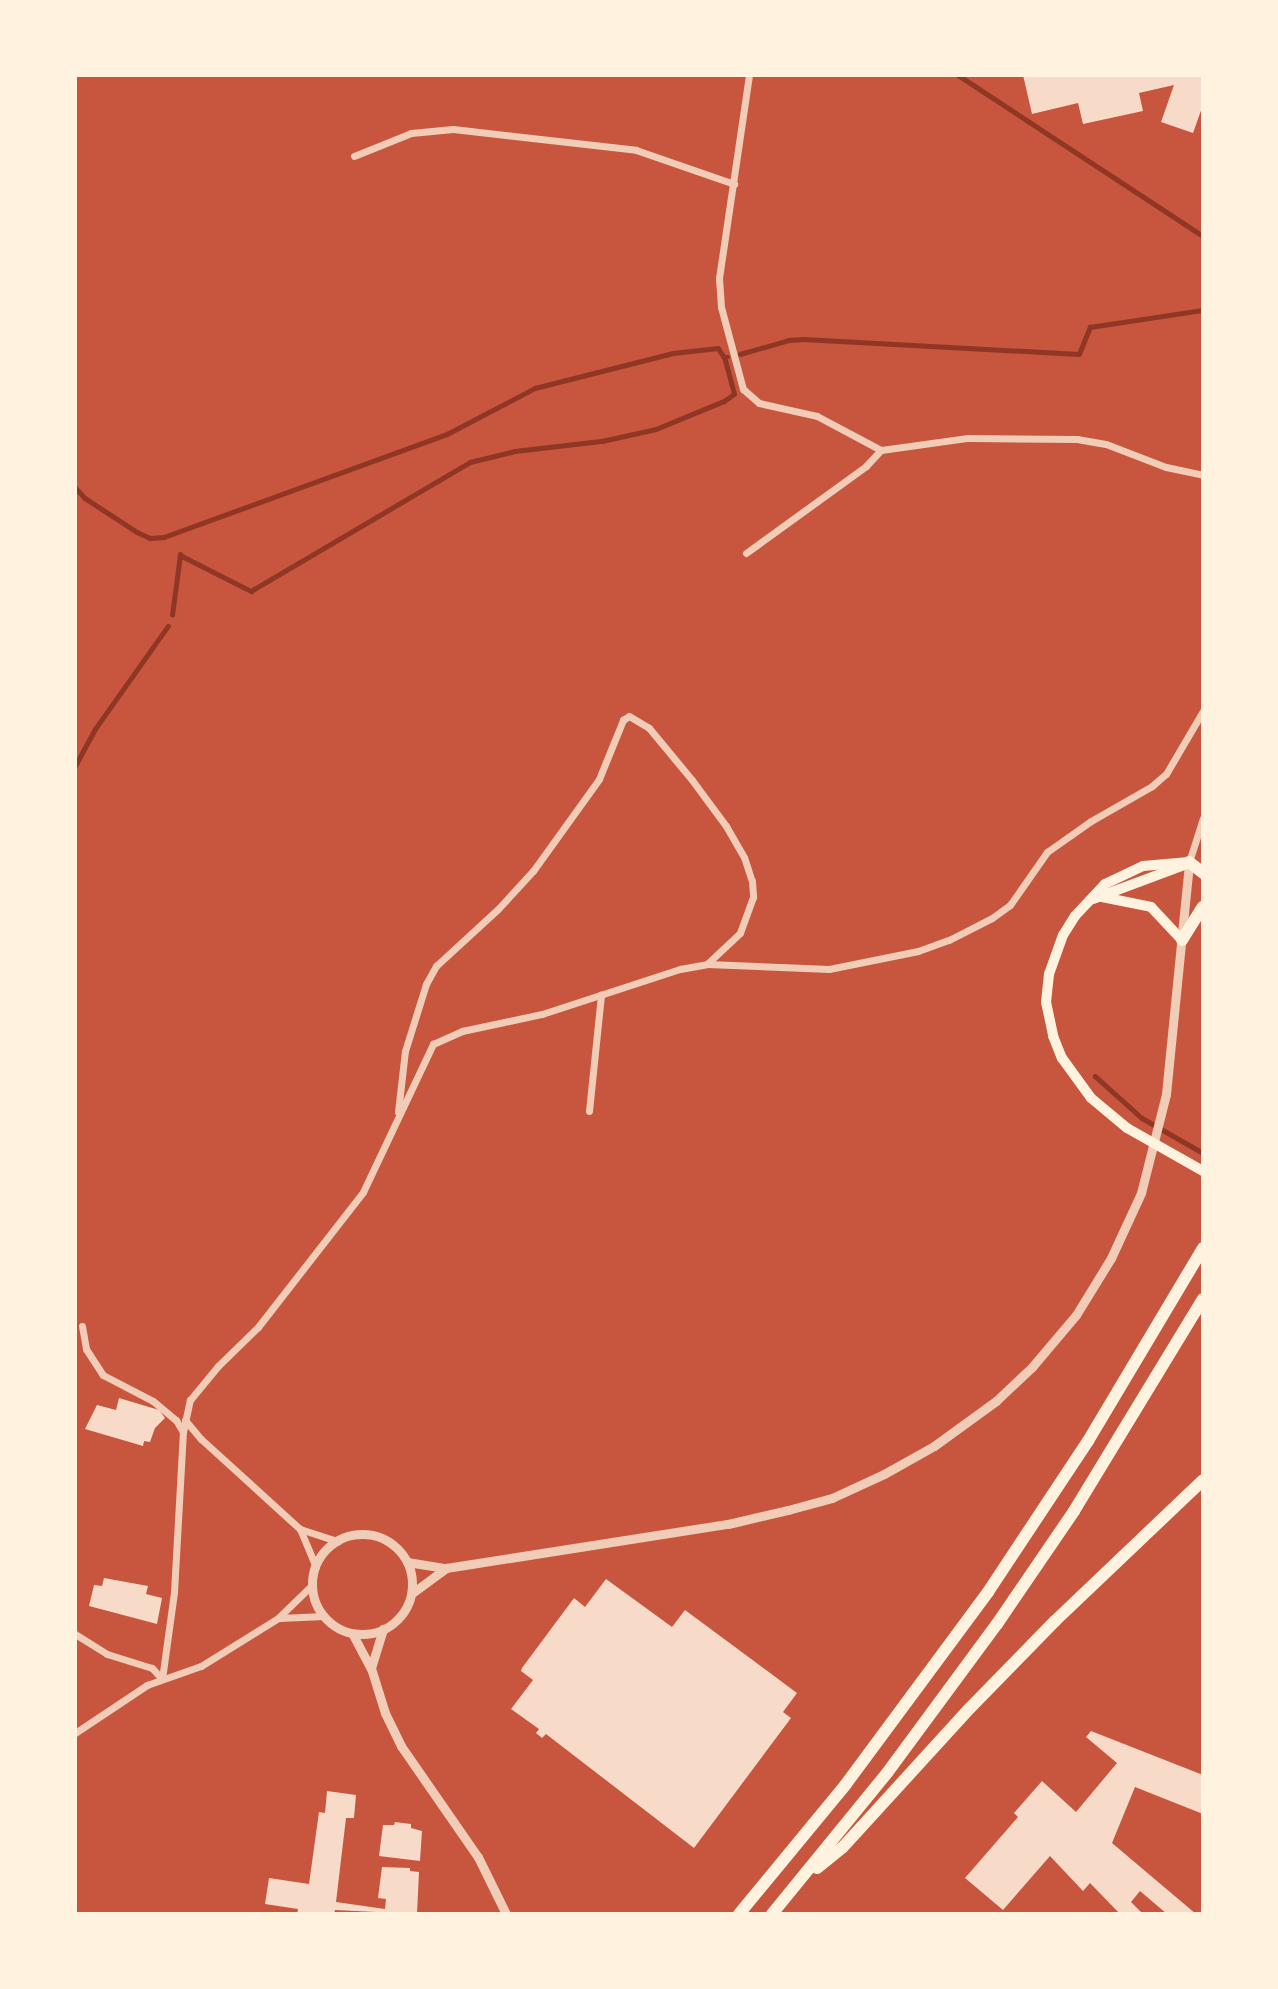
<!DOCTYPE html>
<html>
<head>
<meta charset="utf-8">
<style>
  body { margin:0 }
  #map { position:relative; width:1278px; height:1989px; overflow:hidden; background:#c8553d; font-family:Poppins,sans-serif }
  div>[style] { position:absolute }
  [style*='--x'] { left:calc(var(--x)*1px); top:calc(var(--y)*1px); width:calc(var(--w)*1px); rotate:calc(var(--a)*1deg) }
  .stream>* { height:4.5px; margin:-2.25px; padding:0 2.25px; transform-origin:2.25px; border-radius:2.25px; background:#8f3625 }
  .building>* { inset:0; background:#f7dbc8 }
  .minor>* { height:7px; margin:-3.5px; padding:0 3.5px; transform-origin:3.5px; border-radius:3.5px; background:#f1ccb7 }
  .tertiary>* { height:9px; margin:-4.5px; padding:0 4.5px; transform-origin:4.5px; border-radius:4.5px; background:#f1ccb7 }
  .tertiary>.ring { margin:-4.5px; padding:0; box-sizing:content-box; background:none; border:9px solid #f1ccb7; border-radius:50% }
  .secondary>* { height:10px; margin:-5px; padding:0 5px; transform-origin:5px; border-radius:5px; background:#fff3e0 }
  .motorway>* { height:12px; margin:-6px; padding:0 6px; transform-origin:6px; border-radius:6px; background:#fff3e0 }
  span { translate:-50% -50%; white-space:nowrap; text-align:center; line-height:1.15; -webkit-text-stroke:5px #fff3e0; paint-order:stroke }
  .frame { position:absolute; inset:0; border:77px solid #fff3e0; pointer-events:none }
</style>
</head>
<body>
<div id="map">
  <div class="stream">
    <i style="--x:958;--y:75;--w:293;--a:33.3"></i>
    <i style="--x:740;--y:354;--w:51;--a:-15.9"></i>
    <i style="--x:789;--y:340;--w:14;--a:-4"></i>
    <i style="--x:803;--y:339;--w:276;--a:3.1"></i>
    <i style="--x:1079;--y:354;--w:29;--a:-68"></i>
    <i style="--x:1090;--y:327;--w:114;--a:-8.6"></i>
    <i style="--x:75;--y:487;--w:15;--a:48"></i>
    <i style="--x:85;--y:498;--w:62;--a:33.2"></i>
    <i style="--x:137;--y:532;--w:14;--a:25"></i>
    <i style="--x:150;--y:538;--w:14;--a:-4"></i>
    <i style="--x:164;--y:537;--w:301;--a:-20"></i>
    <i style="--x:447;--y:434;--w:99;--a:-27.6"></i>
    <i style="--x:535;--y:388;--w:142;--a:-14.2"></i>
    <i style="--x:673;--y:353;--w:45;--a:-6.3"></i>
    <i style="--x:718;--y:348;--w:11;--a:56"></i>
    <i style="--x:172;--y:615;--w:61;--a:-82.4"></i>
    <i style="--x:180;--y:555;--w:80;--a:26.9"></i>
    <i style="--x:251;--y:591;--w:254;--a:-30.5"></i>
    <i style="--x:470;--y:462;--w:46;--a:-13.7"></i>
    <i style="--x:515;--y:451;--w:88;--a:-6.6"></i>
    <i style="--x:602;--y:441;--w:55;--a:-12.5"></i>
    <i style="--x:656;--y:429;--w:74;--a:-22.4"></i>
    <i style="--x:724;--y:401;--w:12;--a:-35"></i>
    <i style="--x:734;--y:394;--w:38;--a:-105"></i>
    <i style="--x:724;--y:357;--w:4;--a:0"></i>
    <i style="--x:75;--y:766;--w:42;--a:-61.6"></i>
    <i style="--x:95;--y:729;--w:126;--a:-54.7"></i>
    <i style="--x:1095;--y:1076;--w:63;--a:41.8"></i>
    <i style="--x:1142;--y:1118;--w:70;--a:29.8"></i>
  </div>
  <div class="building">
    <i style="clip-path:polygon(1023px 75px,1203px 75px,1203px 105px,1193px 133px,1161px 122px,1174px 85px,1139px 93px,1143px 111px,1083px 124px,1078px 103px,1032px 114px)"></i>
    <i style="clip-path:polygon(119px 1398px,159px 1410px,165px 1418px,155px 1428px,150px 1442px,144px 1441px,143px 1446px,85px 1429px,97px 1405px,116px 1410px)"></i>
    <i style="clip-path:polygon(104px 1578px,148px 1586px,146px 1594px,162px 1598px,157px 1624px,89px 1606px,94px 1585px,102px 1586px)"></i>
    <i style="clip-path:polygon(606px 1579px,672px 1627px,685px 1610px,797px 1693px,783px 1712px,791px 1718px,694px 1848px,546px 1734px,542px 1738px,536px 1733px,539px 1729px,511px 1709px,533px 1680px,521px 1671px,522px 1668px,574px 1598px,585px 1607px)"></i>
    <i style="clip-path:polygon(1091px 1731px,1203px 1775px,1203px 1814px,1135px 1787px,1112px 1843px,1196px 1914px,1167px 1914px,1140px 1891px,1131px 1902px,1143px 1914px,1120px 1914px,1090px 1883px,1083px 1891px,1050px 1856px,1003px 1910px,965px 1878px,1018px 1817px,1014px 1813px,1042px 1781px,1076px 1812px,1117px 1763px,1086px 1737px)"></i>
    <i style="clip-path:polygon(327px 1791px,356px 1795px,354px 1818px,346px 1818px,336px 1902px,385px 1909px,386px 1899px,378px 1898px,382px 1867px,410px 1868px,410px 1871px,419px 1872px,417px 1914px,335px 1910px,334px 1914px,297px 1914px,298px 1909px,265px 1904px,269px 1878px,309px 1884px,319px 1812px,325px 1813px)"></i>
    <i style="clip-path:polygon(395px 1822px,411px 1824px,411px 1828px,422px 1831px,420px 1861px,379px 1856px,383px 1825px,394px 1825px)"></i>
  </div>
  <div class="minor">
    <i style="--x:749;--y:75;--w:205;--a:98.4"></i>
    <i style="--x:719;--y:278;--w:29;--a:86"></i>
    <i style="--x:721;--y:307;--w:85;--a:75"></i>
    <i style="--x:743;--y:389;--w:21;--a:41"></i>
    <i style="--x:759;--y:403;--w:59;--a:12.6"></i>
    <i style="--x:817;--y:416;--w:72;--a:28"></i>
    <i style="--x:354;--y:156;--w:61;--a:-22"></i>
    <i style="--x:411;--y:133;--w:42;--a:-5.4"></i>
    <i style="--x:453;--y:129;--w:184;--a:6.5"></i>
    <i style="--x:636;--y:150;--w:104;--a:19.1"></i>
    <i style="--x:746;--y:553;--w:148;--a:-35.9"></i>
    <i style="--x:866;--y:466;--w:22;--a:-47"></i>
    <i style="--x:881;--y:450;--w:88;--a:-7.9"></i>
    <i style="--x:968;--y:438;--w:109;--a:0.5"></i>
    <i style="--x:1077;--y:439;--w:29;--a:10"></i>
    <i style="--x:1106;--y:444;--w:64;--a:21"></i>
    <i style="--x:1166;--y:467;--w:38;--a:12"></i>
    <i style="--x:1189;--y:862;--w:46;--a:-72.3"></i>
    <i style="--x:589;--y:1111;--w:117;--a:-84.1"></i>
    <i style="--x:398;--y:1112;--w:61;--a:-83.5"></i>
    <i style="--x:405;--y:1051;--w:70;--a:-72.6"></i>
    <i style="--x:426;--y:984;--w:21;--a:-61"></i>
    <i style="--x:436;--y:966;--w:84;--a:-42.6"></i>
    <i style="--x:498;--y:909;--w:52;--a:-47.4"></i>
    <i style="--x:533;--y:871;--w:113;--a:-54.3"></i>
    <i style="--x:599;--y:779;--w:64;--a:-67.9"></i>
    <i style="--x:623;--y:720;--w:7;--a:-34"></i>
    <i style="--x:629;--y:716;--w:23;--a:31"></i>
    <i style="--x:649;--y:728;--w:67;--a:50.4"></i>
    <i style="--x:692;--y:780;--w:57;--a:53.5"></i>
    <i style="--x:726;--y:826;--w:36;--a:60"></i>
    <i style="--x:744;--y:857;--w:25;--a:72"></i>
    <i style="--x:752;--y:881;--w:16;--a:86"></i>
    <i style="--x:753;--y:897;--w:38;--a:110"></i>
    <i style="--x:740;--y:933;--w:45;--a:136.8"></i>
    <i style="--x:82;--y:1326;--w:23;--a:80"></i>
    <i style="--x:86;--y:1349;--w:31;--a:57"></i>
    <i style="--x:103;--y:1375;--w:56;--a:27.5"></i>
    <i style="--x:153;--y:1401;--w:30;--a:40"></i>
    <i style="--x:176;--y:1420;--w:14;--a:60"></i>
    <i style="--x:185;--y:1420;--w:25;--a:50"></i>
    <i style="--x:201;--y:1439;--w:134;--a:42.3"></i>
    <i style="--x:300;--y:1529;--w:41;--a:67.2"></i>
    <i style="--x:300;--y:1529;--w:40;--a:18"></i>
    <i style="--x:279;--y:1618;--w:45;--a:-2.5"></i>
    <i style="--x:75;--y:1634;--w:38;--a:32"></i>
    <i style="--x:107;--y:1654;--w:47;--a:17.3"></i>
    <i style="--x:152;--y:1668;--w:15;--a:48"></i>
    <i style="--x:162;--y:1679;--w:88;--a:-82.1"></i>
    <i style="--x:174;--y:1592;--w:160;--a:-86.8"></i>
    <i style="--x:183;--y:1432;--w:33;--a:-78"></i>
    <i style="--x:190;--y:1400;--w:44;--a:-50.5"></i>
    <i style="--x:218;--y:1366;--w:56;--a:-44.3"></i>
    <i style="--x:258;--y:1327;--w:171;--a:-52.1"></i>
    <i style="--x:363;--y:1192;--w:164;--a:-64.7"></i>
    <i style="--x:433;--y:1044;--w:32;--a:-24"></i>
    <i style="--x:462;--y:1031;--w:82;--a:-12"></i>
    <i style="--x:542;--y:1014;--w:145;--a:-18.1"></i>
    <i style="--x:680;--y:969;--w:27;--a:-10"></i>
    <i style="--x:707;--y:964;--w:122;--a:2.3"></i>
    <i style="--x:829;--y:969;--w:91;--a:-11.4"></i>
    <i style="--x:918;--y:951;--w:33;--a:-20"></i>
    <i style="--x:949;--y:940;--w:48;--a:-27.1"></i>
    <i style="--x:992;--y:918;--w:22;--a:-36"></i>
    <i style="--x:1010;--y:905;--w:65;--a:-55.1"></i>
    <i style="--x:1047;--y:852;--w:54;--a:-35.2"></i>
    <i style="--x:1091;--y:821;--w:70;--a:-29.8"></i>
    <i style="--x:1152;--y:786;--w:18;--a:-41"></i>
    <i style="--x:1166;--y:774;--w:73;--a:-59.6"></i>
    <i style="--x:75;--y:1733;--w:87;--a:-33.7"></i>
    <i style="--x:147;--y:1685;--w:57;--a:-19.4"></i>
    <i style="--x:201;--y:1666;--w:91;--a:-31.9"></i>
    <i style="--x:278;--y:1618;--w:47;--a:-44.1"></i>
  </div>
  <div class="tertiary">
    <i class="ring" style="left:312px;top:1534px;width:91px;height:91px"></i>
    <i style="--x:407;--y:1562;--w:39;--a:9"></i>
    <i style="--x:446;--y:1568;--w:285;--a:-8.9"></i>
    <i style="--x:728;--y:1524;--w:62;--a:-13.1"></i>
    <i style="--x:788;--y:1510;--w:46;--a:-15.3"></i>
    <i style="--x:832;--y:1498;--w:57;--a:-24.8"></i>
    <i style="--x:884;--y:1474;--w:57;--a:-29.2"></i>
    <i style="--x:934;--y:1446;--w:77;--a:-36"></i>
    <i style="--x:996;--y:1401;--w:50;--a:-43.4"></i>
    <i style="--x:1032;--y:1367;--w:68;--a:-49.8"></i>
    <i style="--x:1076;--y:1315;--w:67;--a:-58.4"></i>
    <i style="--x:1111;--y:1258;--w:72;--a:-65.2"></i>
    <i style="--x:1141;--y:1193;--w:102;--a:-75.8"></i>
    <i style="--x:1166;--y:1094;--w:233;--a:-84.3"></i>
    <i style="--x:411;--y:1594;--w:44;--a:-36.6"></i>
    <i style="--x:352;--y:1633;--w:40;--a:62"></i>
    <i style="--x:371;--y:1668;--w:47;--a:72.7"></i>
    <i style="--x:385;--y:1713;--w:37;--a:64"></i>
    <i style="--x:401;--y:1746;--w:135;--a:55.3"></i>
    <i style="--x:478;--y:1857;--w:64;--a:63.8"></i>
    <i style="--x:371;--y:1668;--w:41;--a:-72.9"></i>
  </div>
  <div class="secondary">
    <i style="--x:1189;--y:862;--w:46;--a:175"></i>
    <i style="--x:1143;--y:866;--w:42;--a:154.7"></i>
    <i style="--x:1105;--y:884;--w:44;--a:133.2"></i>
    <i style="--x:1075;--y:916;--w:22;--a:122"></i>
    <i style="--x:1063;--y:935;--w:41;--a:109.7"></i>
    <i style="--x:1049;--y:974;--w:28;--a:96"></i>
    <i style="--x:1046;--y:1002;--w:35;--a:78"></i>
    <i style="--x:1053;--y:1036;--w:24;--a:68"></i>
    <i style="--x:1062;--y:1058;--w:49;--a:54.1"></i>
    <i style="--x:1091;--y:1098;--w:47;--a:39.8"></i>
    <i style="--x:1127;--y:1128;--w:87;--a:29.5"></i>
    <i style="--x:1102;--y:897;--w:50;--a:11.5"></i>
    <i style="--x:1151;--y:907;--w:45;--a:46.8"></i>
    <i style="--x:1093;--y:899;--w:100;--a:-20.4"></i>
  </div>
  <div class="motorway">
    <i style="--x:1189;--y:862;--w:18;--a:38"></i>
    <i style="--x:1182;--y:940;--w:39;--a:-58"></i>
    <i style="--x:817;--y:1868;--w:33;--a:-39"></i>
    <i style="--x:843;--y:1847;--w:188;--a:-47.6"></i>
    <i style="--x:970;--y:1708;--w:122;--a:-45.7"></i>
    <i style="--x:1055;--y:1621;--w:204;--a:-43.6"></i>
    <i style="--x:739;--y:1914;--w:168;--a:-50.5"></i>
    <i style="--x:846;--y:1784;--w:239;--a:-53.5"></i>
    <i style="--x:988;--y:1592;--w:181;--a:-56.5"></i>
    <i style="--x:1088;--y:1441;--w:225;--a:-59.2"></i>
    <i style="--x:772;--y:1914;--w:182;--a:-50.8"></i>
    <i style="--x:887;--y:1773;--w:185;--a:-53.6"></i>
    <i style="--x:997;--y:1624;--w:137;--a:-55.7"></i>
    <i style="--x:1074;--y:1511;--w:248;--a:-58.7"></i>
  </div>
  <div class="frame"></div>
</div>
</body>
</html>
